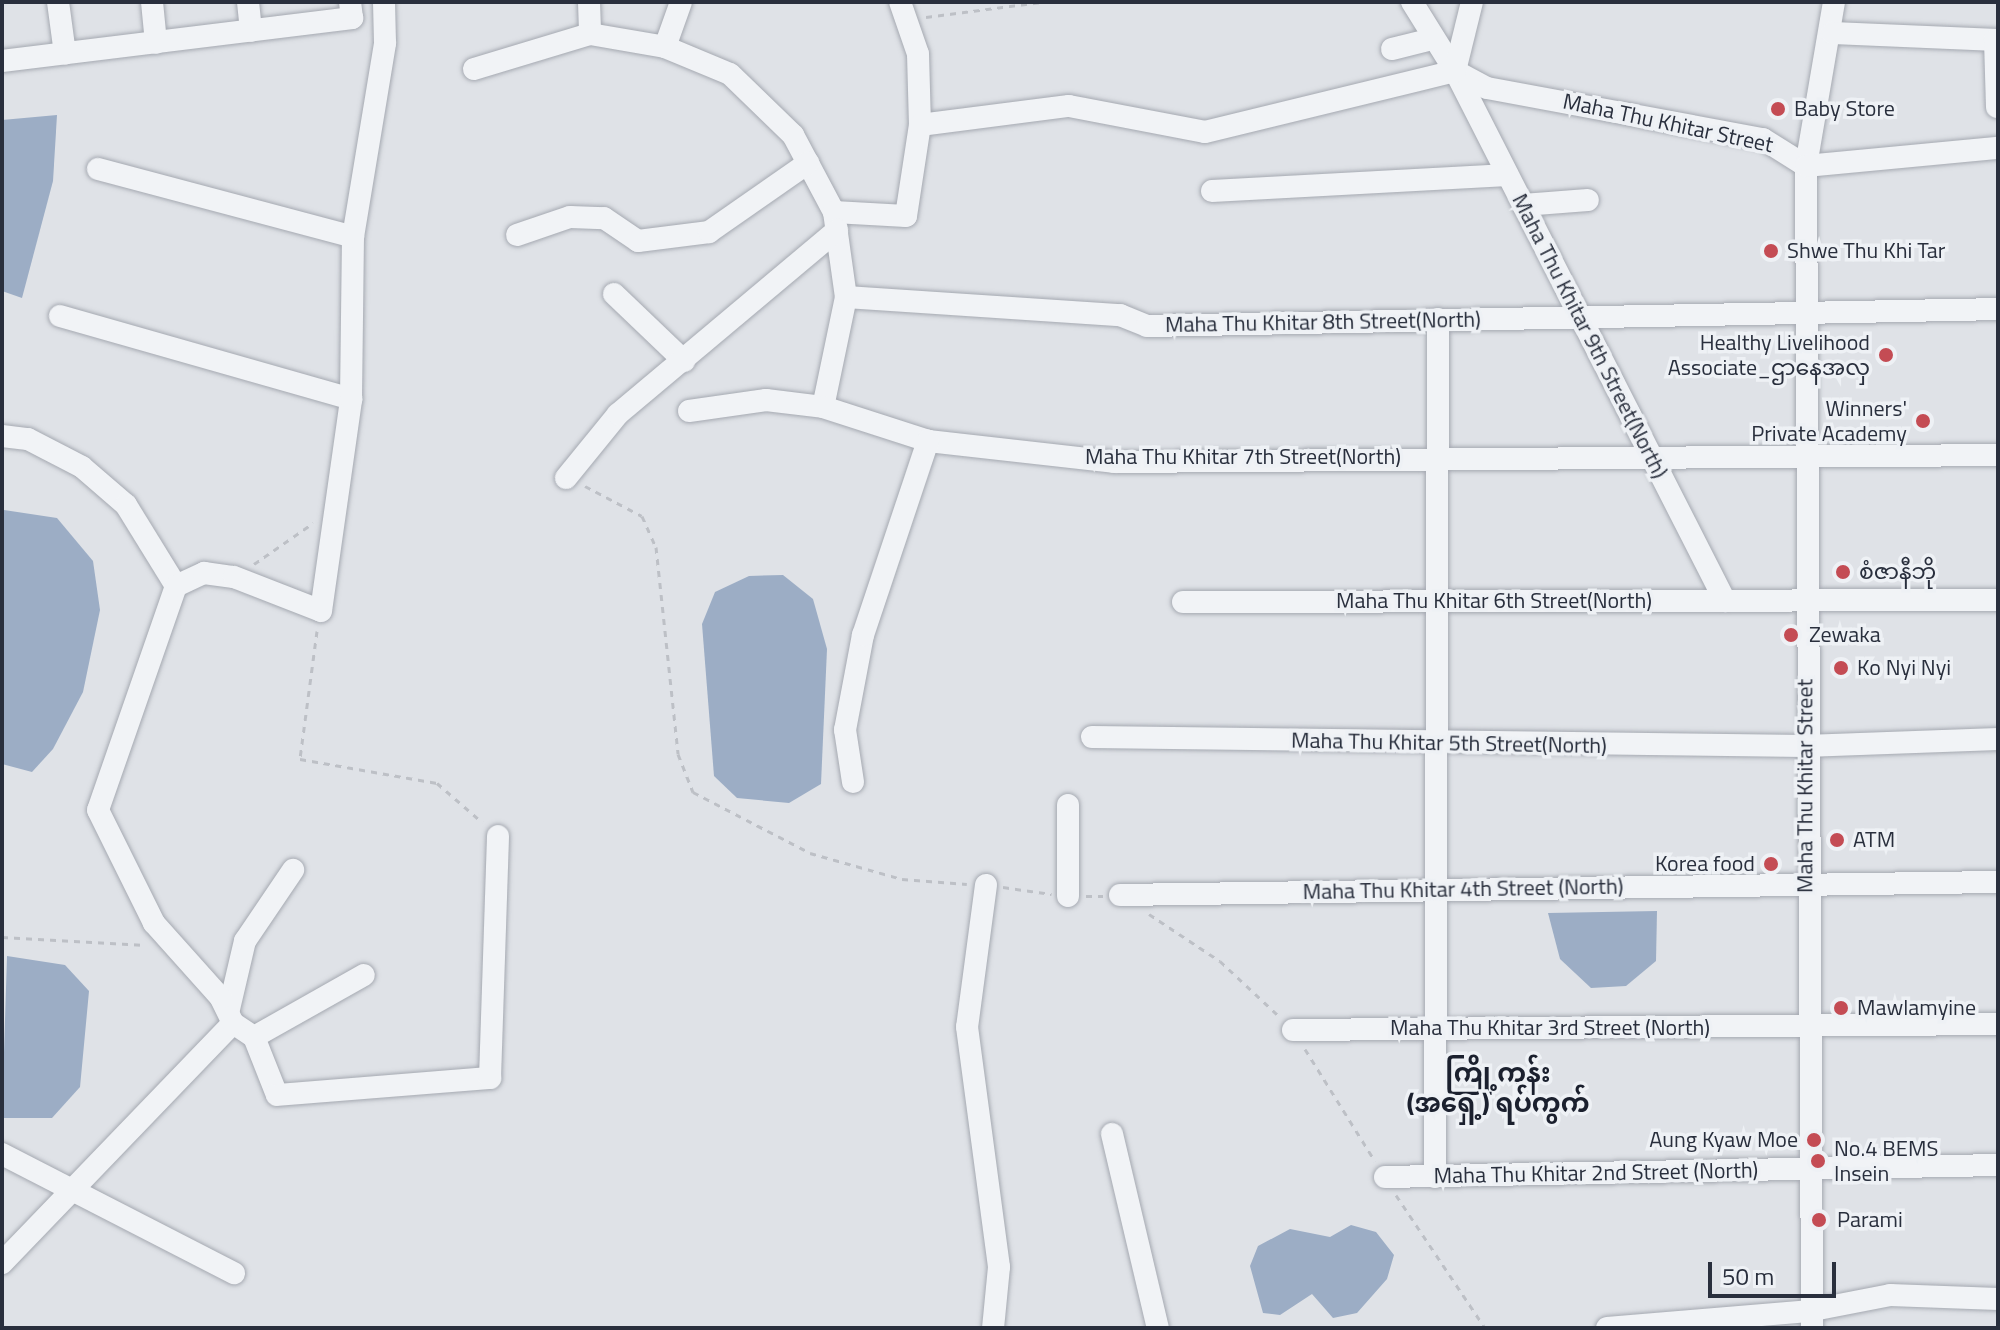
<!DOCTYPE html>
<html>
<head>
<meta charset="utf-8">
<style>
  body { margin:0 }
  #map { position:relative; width:2000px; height:1330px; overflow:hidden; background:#dfe2e7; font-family:"Titillium Web","Noto Sans Myanmar",sans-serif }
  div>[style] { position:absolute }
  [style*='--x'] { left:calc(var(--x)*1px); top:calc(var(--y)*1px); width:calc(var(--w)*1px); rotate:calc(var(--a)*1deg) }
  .water>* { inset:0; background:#9cadc5 }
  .path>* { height:3px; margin-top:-1.5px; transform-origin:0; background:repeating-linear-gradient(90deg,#bdc0c6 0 6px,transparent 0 12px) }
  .roads { filter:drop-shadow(0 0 2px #a5a9b1) drop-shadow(0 0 2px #a5a9b1) }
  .minor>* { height:22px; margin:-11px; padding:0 11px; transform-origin:11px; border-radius:11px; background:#f1f3f6 }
  .dots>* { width:22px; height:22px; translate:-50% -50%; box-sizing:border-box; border:4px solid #eef1f5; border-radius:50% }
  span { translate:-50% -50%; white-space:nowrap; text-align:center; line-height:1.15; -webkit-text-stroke:7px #eef1f5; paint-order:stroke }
  .poi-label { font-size:22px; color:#292f3d }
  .left { translate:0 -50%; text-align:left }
  .right { translate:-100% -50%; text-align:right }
  .street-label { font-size:22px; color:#292f3d }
  .quarter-label { font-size:26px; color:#1b202e; font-weight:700 }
  .frame { position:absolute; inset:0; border:4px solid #292f3d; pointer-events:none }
  .scale { position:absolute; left:1708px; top:1262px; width:128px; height:36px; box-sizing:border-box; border:4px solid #292f3d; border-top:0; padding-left:10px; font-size:24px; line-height:28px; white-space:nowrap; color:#292f3d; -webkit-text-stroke:6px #eef1f5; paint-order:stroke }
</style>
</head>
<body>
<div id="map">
  <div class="water">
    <i style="clip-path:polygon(57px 115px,53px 181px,22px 298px,2px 291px,2px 120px)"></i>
    <i style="clip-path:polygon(4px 510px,57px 518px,93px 561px,100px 610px,83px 692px,53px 749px,32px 772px,2px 764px)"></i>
    <i style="clip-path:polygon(783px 575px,813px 599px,827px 649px,821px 784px,789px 803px,737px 798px,714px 776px,702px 624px,715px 592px,749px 576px)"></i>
    <i style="clip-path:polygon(1657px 911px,1656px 961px,1626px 986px,1591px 988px,1560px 959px,1548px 913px)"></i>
    <i style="clip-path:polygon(7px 956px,65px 965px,89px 991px,80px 1087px,52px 1118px,2px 1118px)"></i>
    <i style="clip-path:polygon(1351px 1225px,1376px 1232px,1394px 1255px,1387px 1279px,1357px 1313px,1333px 1318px,1312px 1294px,1280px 1315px,1263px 1313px,1250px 1266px,1258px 1246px,1290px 1229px,1330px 1237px)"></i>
  </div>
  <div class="path">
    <i style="--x:926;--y:17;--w:117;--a:-7.4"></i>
    <i style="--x:585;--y:486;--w:64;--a:27.8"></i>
    <i style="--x:642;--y:516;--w:34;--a:66"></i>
    <i style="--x:656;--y:547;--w:208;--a:83.9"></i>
    <i style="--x:678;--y:754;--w:41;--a:68.5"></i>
    <i style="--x:693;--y:792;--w:132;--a:27.5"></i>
    <i style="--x:810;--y:853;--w:96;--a:15.8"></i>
    <i style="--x:902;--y:879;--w:65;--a:4.4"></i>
    <i style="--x:254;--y:564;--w:72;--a:-34.8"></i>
    <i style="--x:317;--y:631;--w:129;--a:97.6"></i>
    <i style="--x:300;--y:759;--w:139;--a:9.9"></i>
    <i style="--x:437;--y:783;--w:60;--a:40.9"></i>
    <i style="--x:1003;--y:887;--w:49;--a:8.3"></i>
    <i style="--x:1086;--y:896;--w:17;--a:0"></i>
    <i style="--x:1149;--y:914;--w:85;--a:33.5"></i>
    <i style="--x:1220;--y:961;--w:83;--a:43.1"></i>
    <i style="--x:2;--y:937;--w:144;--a:3.2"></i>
    <i style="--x:1305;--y:1049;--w:132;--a:58"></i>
    <i style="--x:1396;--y:1195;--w:160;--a:56.2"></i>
  </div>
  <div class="roads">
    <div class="minor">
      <i style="--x:58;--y:2;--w:52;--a:82.3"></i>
      <i style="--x:152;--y:2;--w:41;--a:84.4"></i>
      <i style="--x:248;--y:2;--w:29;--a:84"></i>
      <i style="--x:589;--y:2;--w:32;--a:88"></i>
      <i style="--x:900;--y:2;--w:55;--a:70.9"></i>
      <i style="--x:918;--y:54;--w:71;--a:88.4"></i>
      <i style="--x:1412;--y:2;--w:81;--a:58.1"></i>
      <i style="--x:1455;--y:71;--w:36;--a:28"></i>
      <i style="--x:1487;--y:88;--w:281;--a:10.5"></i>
      <i style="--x:1763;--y:139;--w:51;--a:32.1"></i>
      <i style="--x:1806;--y:166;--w:1162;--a:89.7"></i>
      <i style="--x:1834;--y:2;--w:166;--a:99.7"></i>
      <i style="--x:1806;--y:166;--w:193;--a:-5.4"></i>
      <i style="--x:1832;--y:33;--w:166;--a:2.4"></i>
      <i style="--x:1995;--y:40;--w:67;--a:88.3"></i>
      <i style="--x:665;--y:47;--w:48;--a:-70.4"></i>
      <i style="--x:1392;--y:49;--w:41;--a:-14"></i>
      <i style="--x:2;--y:61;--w:353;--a:-7"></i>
      <i style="--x:352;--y:18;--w:16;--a:-97"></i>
      <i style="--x:474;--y:69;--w:121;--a:-16.8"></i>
      <i style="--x:590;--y:34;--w:76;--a:9.8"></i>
      <i style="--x:665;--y:47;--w:70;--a:22.6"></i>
      <i style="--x:730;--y:74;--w:88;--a:44.1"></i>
      <i style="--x:793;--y:135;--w:87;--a:62"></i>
      <i style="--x:834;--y:212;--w:86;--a:82"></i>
      <i style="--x:846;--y:297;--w:112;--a:101.8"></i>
      <i style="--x:1455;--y:71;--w:595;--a:63"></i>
      <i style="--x:1455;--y:71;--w:71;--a:-76.2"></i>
      <i style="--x:98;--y:169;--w:264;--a:14.9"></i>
      <i style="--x:1212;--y:191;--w:296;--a:-3.1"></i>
      <i style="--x:1523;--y:205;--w:65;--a:-4.4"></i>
      <i style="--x:834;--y:212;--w:72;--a:3.2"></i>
      <i style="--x:906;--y:216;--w:92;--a:-81.3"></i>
      <i style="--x:920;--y:125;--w:150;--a:-7.3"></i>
      <i style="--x:1069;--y:106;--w:138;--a:10.8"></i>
      <i style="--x:1205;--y:132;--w:257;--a:-13.7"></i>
      <i style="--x:517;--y:235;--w:56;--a:-18.8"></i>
      <i style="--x:570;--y:217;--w:34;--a:2"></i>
      <i style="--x:604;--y:218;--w:41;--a:34.1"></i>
      <i style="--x:638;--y:241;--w:72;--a:-7.2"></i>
      <i style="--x:709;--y:232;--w:121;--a:-34.9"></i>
      <i style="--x:614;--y:294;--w:97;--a:43.7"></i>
      <i style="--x:846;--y:297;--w:275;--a:3.8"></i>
      <i style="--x:1120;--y:315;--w:29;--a:22"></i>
      <i style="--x:1147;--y:326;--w:851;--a:-1.14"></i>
      <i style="--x:60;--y:316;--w:303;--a:15.9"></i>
      <i style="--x:689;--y:411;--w:78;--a:-8.1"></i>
      <i style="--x:766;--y:400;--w:57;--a:7"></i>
      <i style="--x:823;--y:407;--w:110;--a:17.9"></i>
      <i style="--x:928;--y:441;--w:187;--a:6.4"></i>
      <i style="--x:1114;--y:462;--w:884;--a:-0.45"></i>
      <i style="--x:2;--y:436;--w:26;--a:7"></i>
      <i style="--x:28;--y:439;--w:61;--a:27.4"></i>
      <i style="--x:82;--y:467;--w:58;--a:40.8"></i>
      <i style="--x:126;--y:505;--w:95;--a:58.3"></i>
      <i style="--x:566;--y:478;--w:82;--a:-50.9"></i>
      <i style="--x:618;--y:414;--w:286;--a:-40"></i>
      <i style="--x:1183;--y:602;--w:815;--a:-0.14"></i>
      <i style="--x:1092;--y:737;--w:713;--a:0.72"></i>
      <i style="--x:1805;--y:746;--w:193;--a:-2.1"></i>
      <i style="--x:853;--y:782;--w:53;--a:-98.7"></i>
      <i style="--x:845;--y:730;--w:97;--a:-79.3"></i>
      <i style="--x:863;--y:635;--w:205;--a:-71.5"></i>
      <i style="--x:986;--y:885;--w:143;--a:97.6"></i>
      <i style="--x:967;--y:1027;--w:242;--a:82.4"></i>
      <i style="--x:999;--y:1267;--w:61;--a:95.6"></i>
      <i style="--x:1120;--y:895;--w:878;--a:-0.85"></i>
      <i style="--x:1068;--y:896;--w:91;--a:-90"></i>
      <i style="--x:229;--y:1009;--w:70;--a:-76.8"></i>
      <i style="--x:245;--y:941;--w:86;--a:-55.9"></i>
      <i style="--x:233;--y:1023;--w:25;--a:34"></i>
      <i style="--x:254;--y:1037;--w:62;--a:68.4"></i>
      <i style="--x:277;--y:1095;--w:214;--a:-4.6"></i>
      <i style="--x:490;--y:1078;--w:242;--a:-88.1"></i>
      <i style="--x:1293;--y:1030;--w:705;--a:-0.49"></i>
      <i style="--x:254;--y:1037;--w:126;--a:-29.4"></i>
      <i style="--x:1112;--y:1134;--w:199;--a:76.7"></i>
      <i style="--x:2;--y:1154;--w:261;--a:27.2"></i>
      <i style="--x:1385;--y:1177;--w:613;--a:-1.12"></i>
      <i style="--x:1435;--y:1177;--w:858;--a:-89.8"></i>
      <i style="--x:2;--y:1263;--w:333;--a:-46.1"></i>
      <i style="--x:233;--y:1023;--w:28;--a:-116"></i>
      <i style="--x:221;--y:998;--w:101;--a:-131.8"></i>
      <i style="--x:154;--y:923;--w:126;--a:-116.4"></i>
      <i style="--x:98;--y:810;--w:237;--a:-70.8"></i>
      <i style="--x:176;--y:586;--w:31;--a:-25"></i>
      <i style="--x:204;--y:573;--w:30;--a:8"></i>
      <i style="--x:234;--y:577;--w:93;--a:21.3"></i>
      <i style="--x:321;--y:611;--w:214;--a:-81.9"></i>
      <i style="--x:351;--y:399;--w:162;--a:-89.3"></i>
      <i style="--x:353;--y:237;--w:197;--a:-80.6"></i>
      <i style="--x:385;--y:43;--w:41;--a:-91.4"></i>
      <i style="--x:1607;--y:1328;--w:202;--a:-4.8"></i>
      <i style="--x:1808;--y:1311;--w:84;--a:-11"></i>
      <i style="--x:1890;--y:1295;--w:108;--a:2.1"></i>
    </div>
  </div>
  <div class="dots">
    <i style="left:1778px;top:109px;background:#c44c54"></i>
    <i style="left:1771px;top:251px;background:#c44c54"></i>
    <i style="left:1886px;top:355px;background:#c44c54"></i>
    <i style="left:1923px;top:421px;background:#c44c54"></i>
    <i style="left:1843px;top:572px;background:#c44c54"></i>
    <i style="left:1791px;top:635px;background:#c44c54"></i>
    <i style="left:1841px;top:668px;background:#c44c54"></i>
    <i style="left:1837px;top:840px;background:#c44c54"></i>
    <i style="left:1771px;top:864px;background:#c44c54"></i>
    <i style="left:1841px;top:1008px;background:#c44c54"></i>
    <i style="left:1814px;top:1140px;background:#c44c54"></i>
    <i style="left:1818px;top:1161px;background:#c44c54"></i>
    <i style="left:1819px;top:1220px;background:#c44c54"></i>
  </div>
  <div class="poi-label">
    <span class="left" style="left:1794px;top:109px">Baby Store</span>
    <span class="left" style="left:1787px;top:251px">Shwe Thu Khi Tar</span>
    <span class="right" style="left:1870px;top:355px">Healthy Livelihood<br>Associate_ဌာနေအလှ</span>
    <span class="right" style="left:1907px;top:421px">Winners'<br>Private Academy</span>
    <span class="left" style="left:1859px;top:572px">စံဇာနီဘို</span>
    <span class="left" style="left:1809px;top:635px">Zewaka</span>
    <span class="left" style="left:1857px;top:668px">Ko Nyi Nyi</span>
    <span class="left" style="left:1853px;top:840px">ATM</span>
    <span class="right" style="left:1755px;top:864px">Korea food</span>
    <span class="left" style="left:1857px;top:1008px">Mawlamyine</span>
    <span class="right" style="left:1798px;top:1140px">Aung Kyaw Moe</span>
    <span class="left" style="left:1834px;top:1161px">No.4 BEMS<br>Insein</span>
    <span class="left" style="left:1837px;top:1220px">Parami</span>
  </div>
  <div class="street-label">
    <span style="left:1668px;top:123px;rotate:12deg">Maha Thu Khitar Street</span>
    <span style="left:1323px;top:322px;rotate:-1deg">Maha Thu Khitar 8th Street(North)</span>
    <span style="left:1590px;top:336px;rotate:63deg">Maha Thu Khitar 9th Street(North)</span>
    <span style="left:1243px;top:457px">Maha Thu Khitar 7th Street(North)</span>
    <span style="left:1494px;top:601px">Maha Thu Khitar 6th Street(North)</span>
    <span style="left:1449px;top:743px;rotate:1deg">Maha Thu Khitar 5th Street(North)</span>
    <span style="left:1805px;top:786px;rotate:-90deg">Maha Thu Khitar Street</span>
    <span style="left:1463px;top:889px;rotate:-1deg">Maha Thu Khitar 4th Street (North)</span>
    <span style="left:1550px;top:1028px">Maha Thu Khitar 3rd Street (North)</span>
    <span style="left:1596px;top:1173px;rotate:-1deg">Maha Thu Khitar 2nd Street (North)</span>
  </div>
  <div class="quarter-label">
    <span style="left:1498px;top:1088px">ကြို့ကုန်း<br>(အရှေ့) ရပ်ကွက်</span>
  </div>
  <div class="frame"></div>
  <div class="scale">50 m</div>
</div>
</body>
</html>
